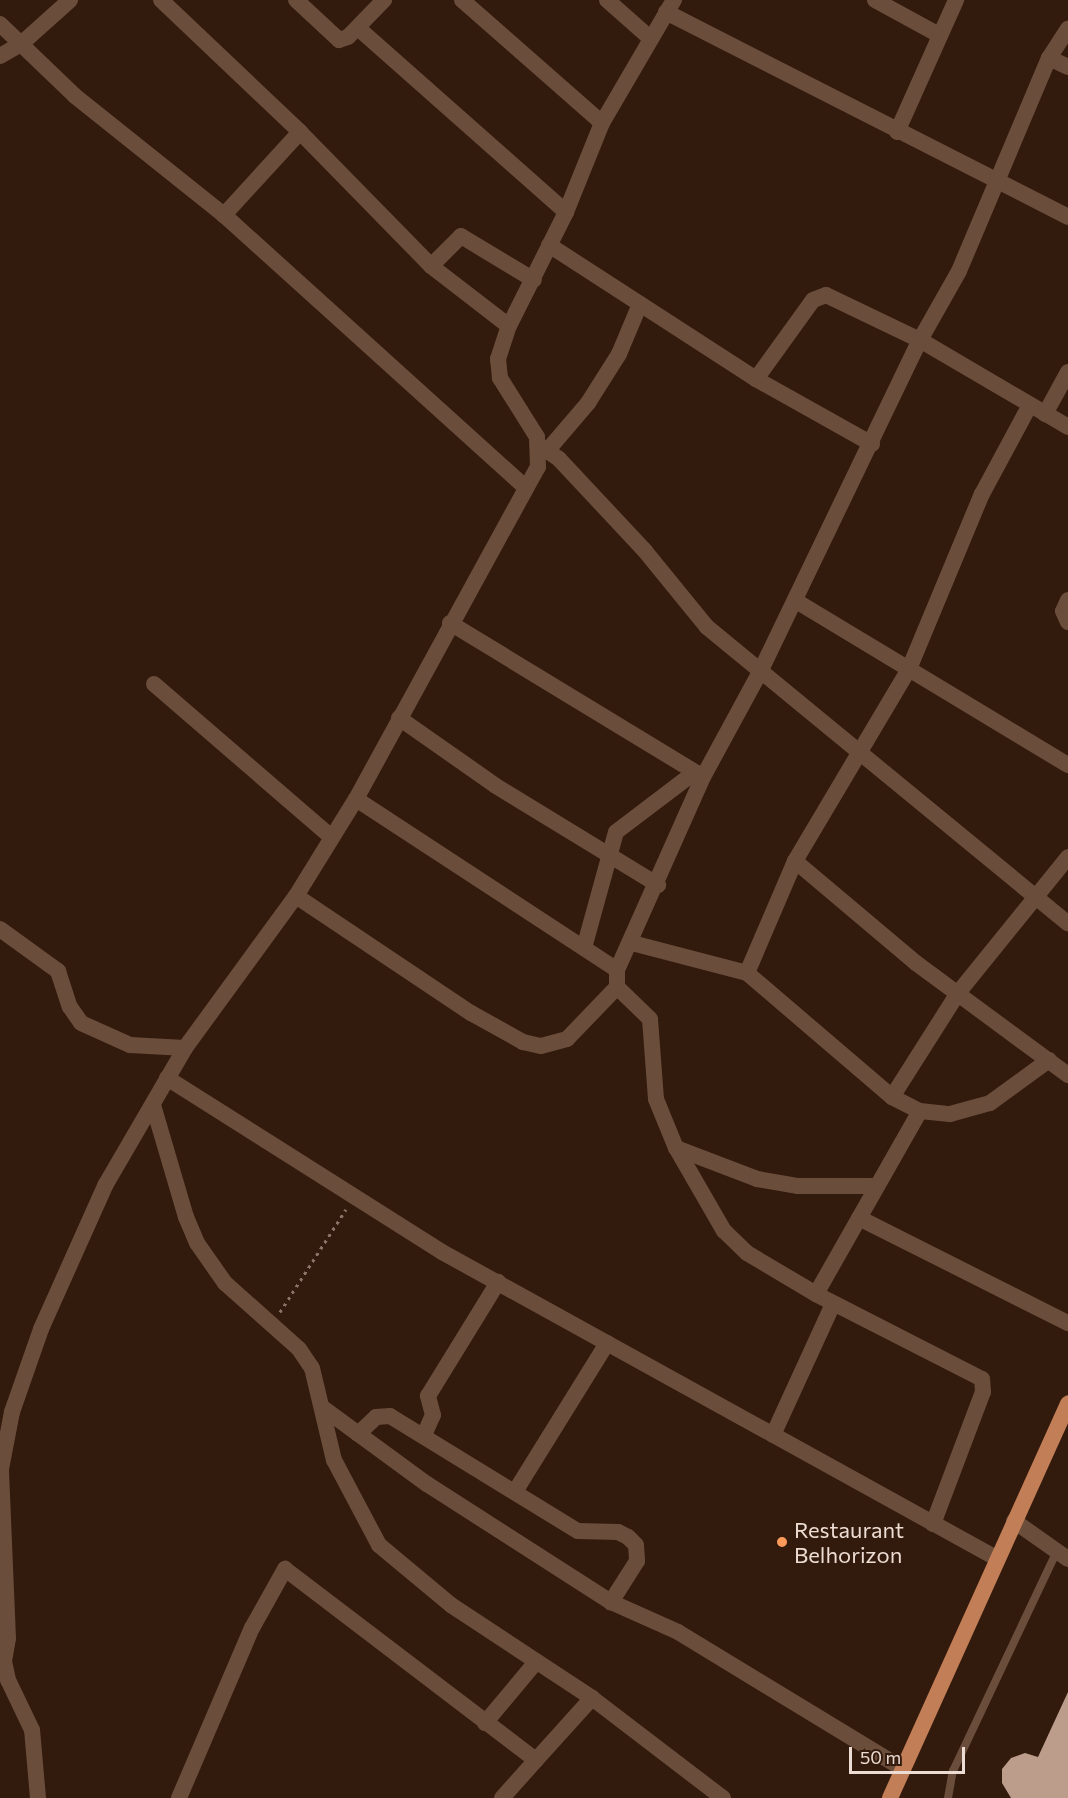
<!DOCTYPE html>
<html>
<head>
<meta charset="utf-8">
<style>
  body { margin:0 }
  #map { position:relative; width:1068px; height:1798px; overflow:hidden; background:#321a0c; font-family:Commissioner,sans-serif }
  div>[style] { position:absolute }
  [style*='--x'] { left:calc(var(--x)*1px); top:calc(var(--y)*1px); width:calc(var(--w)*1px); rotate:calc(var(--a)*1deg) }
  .building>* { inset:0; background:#bc9d8b }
  .path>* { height:3px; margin-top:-1.5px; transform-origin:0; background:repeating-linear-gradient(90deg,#8a7569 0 3px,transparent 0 7.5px) }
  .service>* { height:8px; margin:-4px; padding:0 4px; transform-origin:4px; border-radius:4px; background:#6a4d3b }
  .minor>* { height:16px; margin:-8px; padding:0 8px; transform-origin:8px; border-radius:8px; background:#6a4d3b }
  .trunk>* { height:16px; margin:-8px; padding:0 8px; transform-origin:8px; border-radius:8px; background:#c27e56 }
  .dots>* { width:16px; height:16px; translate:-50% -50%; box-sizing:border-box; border:3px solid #321a0c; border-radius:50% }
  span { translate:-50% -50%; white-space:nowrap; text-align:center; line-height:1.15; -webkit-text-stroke:6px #321a0c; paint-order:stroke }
  .poi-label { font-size:22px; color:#eddcd3 }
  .left { translate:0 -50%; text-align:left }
  .scale { position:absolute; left:849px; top:1747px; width:116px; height:27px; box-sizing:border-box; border:3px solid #eddcd3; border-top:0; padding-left:8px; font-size:18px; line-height:21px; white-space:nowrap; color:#eddcd3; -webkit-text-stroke:4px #321a0c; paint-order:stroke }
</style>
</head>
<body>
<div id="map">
  <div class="building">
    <i style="clip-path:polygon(1068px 1692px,1068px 1798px,1011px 1798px,1002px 1783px,1002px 1769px,1011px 1758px,1025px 1753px,1038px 1757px)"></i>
  </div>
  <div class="path">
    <i style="--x:280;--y:1312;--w:122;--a:-57.3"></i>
  </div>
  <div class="service">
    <i style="--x:948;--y:1798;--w:27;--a:-80"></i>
    <i style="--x:953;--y:1771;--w:243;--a:-64.7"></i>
  </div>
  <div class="minor">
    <i style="--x:161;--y:0;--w:192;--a:43.5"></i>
    <i style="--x:300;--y:132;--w:187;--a:45.6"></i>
    <i style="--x:431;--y:266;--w:98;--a:37.6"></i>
    <i style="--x:296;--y:0;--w:59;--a:42.9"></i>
    <i style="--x:339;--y:40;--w:9;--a:-18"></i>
    <i style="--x:348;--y:37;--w:52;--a:-45.8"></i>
    <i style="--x:462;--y:0;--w:186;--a:41.3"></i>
    <i style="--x:607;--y:0;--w:57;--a:41.5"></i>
    <i style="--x:875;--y:0;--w:71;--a:28.7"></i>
    <i style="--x:666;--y:12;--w:451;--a:27"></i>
    <i style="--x:0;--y:24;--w:104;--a:43.8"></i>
    <i style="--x:75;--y:96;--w:191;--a:38.6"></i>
    <i style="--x:358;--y:28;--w:278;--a:41.5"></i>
    <i style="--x:0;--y:56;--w:24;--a:-30"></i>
    <i style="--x:21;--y:44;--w:66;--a:-41.9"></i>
    <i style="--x:1049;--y:58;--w:21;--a:25"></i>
    <i style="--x:300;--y:132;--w:113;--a:132.5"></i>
    <i style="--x:224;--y:215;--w:406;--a:42.1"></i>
    <i style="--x:897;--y:132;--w:145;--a:-65.9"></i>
    <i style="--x:549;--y:245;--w:247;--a:32.9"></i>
    <i style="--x:756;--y:379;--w:133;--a:29.3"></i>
    <i style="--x:431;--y:266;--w:42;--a:-45"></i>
    <i style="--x:461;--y:236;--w:85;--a:31.1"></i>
    <i style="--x:756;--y:379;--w:97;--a:-54.2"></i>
    <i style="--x:813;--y:300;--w:14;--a:-21"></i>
    <i style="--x:826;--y:295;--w:104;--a:25.6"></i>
    <i style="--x:920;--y:340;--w:172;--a:30.4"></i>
    <i style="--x:1045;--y:414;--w:48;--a:-61.3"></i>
    <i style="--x:540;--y:446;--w:23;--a:34"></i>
    <i style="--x:559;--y:459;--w:126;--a:46.9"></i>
    <i style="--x:645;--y:551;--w:98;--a:50.8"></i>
    <i style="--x:707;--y:627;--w:467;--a:39.4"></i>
    <i style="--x:547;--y:451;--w:63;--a:-49.5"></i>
    <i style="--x:588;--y:403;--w:58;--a:-57.7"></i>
    <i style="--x:619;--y:354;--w:54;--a:-67.2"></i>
    <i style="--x:1068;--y:600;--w:12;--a:114"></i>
    <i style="--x:1063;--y:611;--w:12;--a:66"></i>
    <i style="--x:796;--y:601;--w:318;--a:31.1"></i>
    <i style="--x:450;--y:623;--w:296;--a:31.3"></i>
    <i style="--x:154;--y:684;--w:234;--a:40.8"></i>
    <i style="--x:399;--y:718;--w:118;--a:35"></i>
    <i style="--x:496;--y:786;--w:190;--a:31.4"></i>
    <i style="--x:356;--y:799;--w:312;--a:33.2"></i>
    <i style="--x:795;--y:861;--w:158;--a:40.1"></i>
    <i style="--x:916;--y:963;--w:189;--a:36.4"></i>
    <i style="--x:296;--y:896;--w:211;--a:33.8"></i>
    <i style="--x:471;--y:1013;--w:60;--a:29.1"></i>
    <i style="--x:523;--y:1042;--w:18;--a:13"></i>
    <i style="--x:541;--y:1046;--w:27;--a:-15"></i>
    <i style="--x:567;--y:1039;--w:72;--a:-46.1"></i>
    <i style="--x:0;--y:929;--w:72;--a:35.9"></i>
    <i style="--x:58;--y:971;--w:38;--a:72"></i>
    <i style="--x:70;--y:1007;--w:19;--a:55"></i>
    <i style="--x:81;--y:1023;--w:54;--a:24.2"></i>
    <i style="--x:130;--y:1045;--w:55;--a:3.1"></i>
    <i style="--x:632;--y:943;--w:119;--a:14.6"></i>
    <i style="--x:747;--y:973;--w:191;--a:40.5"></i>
    <i style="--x:892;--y:1097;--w:31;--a:27"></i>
    <i style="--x:920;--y:1111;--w:30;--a:6"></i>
    <i style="--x:950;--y:1114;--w:41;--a:-15.4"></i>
    <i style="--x:990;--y:1103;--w:73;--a:-36.1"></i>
    <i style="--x:584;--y:948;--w:120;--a:-74.6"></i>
    <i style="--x:616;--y:832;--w:99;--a:-37.2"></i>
    <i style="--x:747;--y:973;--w:122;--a:-66.8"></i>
    <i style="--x:795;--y:861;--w:223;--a:-59.3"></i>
    <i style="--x:909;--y:669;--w:190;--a:-67.4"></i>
    <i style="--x:982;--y:494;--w:101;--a:-61.7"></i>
    <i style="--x:167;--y:1078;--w:325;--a:32.3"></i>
    <i style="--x:442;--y:1252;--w:633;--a:28.91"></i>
    <i style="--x:892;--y:1097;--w:123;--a:-57.6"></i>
    <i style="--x:958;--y:993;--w:175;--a:-51"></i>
    <i style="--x:153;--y:1105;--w:117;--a:73.6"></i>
    <i style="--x:186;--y:1217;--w:28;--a:67"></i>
    <i style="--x:197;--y:1243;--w:49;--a:55"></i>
    <i style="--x:225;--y:1283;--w:99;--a:41.7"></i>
    <i style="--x:299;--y:1349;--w:23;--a:56"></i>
    <i style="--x:312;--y:1368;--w:95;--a:76.6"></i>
    <i style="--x:334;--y:1460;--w:96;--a:62.1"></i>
    <i style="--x:379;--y:1545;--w:94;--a:39.8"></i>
    <i style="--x:451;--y:1605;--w:169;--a:33.4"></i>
    <i style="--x:592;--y:1698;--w:165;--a:37.4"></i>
    <i style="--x:676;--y:1148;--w:87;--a:20.9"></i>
    <i style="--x:757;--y:1179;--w:42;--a:9.7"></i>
    <i style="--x:798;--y:1186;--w:79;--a:0"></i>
    <i style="--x:859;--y:1218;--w:234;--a:26.7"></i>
    <i style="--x:816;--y:1294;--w:210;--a:-60.4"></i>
    <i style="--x:323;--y:1408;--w:129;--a:36.2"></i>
    <i style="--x:427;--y:1484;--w:219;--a:32.7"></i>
    <i style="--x:611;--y:1602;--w:73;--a:24.1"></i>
    <i style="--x:678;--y:1632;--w:263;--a:31.3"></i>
    <i style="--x:358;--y:1434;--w:25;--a:-43"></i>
    <i style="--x:376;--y:1417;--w:14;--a:-4"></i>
    <i style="--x:390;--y:1416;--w:220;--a:31.5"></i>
    <i style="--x:578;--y:1531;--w:40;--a:1.4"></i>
    <i style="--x:618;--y:1532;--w:11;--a:27"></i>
    <i style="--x:628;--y:1537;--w:11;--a:45"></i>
    <i style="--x:636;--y:1545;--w:16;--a:86"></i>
    <i style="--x:637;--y:1561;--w:49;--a:122.4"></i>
    <i style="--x:424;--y:1435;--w:22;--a:-66"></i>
    <i style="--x:433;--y:1415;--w:20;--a:-105"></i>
    <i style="--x:428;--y:1396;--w:134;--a:-58.4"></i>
    <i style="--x:773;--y:1435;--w:144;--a:-65.4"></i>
    <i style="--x:516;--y:1490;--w:173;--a:-58.2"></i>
    <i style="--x:1014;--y:1521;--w:66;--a:35.1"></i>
    <i style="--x:933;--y:1524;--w:141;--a:-69.3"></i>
    <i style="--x:983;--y:1392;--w:13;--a:-94"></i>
    <i style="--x:982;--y:1379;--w:186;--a:-152.9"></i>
    <i style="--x:816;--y:1294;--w:80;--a:-149.3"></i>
    <i style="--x:747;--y:1253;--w:32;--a:-136"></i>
    <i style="--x:724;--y:1231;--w:96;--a:-120"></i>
    <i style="--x:676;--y:1148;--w:53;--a:-112.2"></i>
    <i style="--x:656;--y:1099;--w:80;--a:-94.3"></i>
    <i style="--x:650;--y:1019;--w:46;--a:-135.9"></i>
    <i style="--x:617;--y:987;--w:17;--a:-90"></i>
    <i style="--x:617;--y:970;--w:211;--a:-66"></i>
    <i style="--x:703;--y:777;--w:119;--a:-61.5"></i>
    <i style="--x:760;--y:672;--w:369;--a:-64.3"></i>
    <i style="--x:920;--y:340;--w:79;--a:-60.5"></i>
    <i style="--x:959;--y:271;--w:231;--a:-67.1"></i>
    <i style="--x:1049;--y:58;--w:35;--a:-57"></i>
    <i style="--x:485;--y:1723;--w:80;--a:-50.1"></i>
    <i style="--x:38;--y:1798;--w:68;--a:-95"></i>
    <i style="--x:32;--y:1730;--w:55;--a:-115.6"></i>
    <i style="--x:8;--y:1680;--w:19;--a:-102"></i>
    <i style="--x:4;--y:1661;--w:23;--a:-80"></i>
    <i style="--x:8;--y:1638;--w:169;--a:-92.4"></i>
    <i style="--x:1;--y:1469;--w:58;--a:-79.1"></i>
    <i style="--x:12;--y:1412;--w:88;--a:-70.7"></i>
    <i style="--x:41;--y:1329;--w:159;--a:-65.9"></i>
    <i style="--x:106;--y:1184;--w:157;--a:-59.8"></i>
    <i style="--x:185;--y:1048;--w:188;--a:-53.9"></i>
    <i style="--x:296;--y:896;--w:114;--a:-58.3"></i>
    <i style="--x:356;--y:799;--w:379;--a:-61.3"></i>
    <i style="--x:538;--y:467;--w:30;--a:-92"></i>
    <i style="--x:537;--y:437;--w:70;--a:-122.1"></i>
    <i style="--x:500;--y:378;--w:19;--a:-96"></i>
    <i style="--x:498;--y:359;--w:35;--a:-72"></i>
    <i style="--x:509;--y:326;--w:127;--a:-63.4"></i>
    <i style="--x:566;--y:212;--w:96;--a:-68"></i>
    <i style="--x:602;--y:123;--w:143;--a:-59.7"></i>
    <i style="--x:179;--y:1798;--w:185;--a:-66.8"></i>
    <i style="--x:252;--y:1628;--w:68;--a:-60.8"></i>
    <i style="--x:285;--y:1569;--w:315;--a:37.3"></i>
    <i style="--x:536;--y:1760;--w:84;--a:-47.9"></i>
    <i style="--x:502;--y:1798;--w:51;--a:-48.2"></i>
  </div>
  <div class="trunk">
    <i style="--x:890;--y:1798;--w:433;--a:-65.7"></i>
  </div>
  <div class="dots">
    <i style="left:782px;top:1542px;background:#ff9b5a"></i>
  </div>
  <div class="poi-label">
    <span class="left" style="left:794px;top:1542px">Restaurant<br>Belhorizon</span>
  </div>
  <div class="scale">50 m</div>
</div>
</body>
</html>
